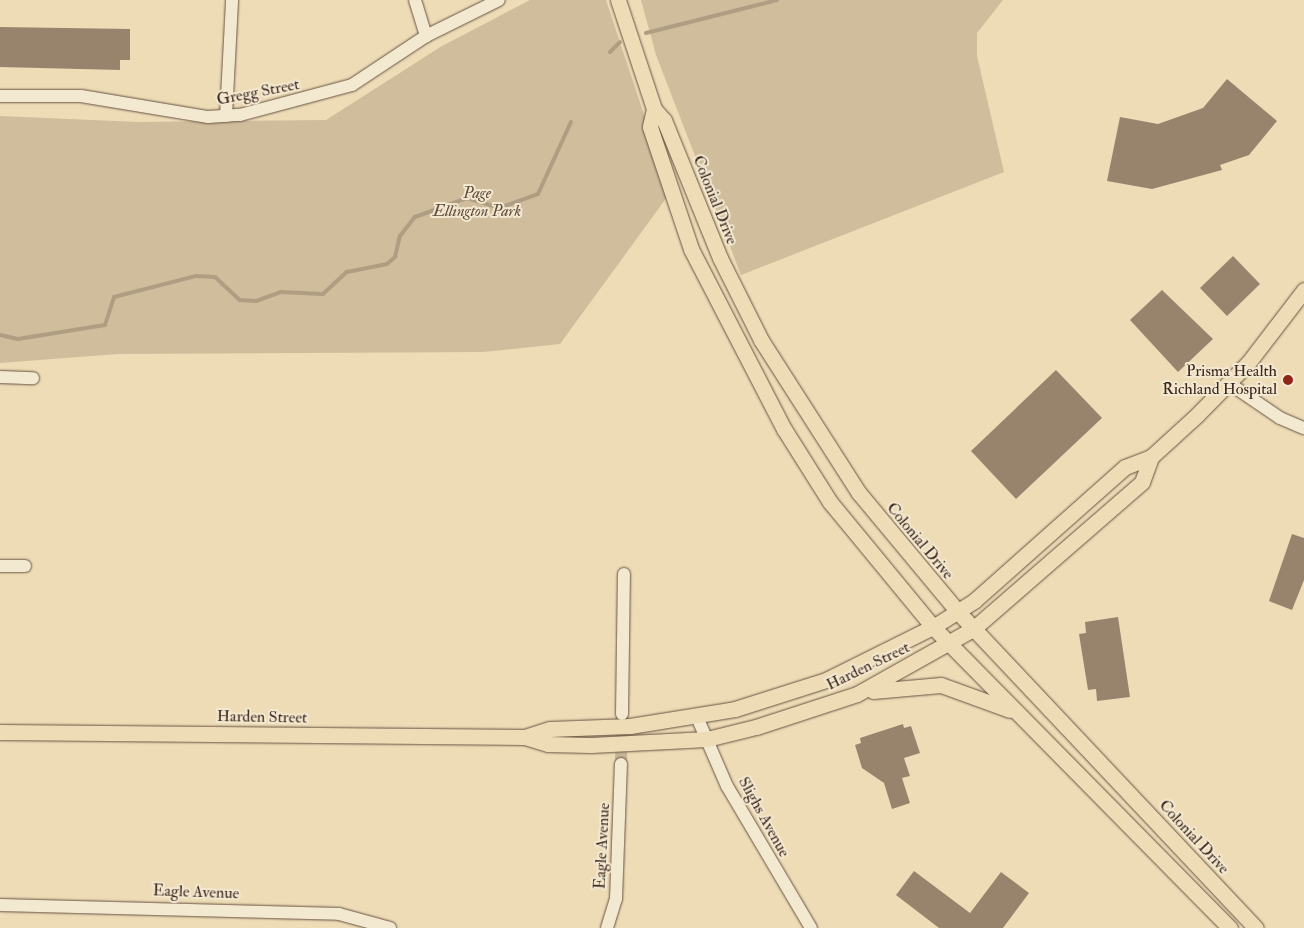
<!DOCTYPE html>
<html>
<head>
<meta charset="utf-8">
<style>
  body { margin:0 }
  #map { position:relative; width:1304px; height:928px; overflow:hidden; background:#eddcb6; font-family:"IM FELL Double Pica",serif }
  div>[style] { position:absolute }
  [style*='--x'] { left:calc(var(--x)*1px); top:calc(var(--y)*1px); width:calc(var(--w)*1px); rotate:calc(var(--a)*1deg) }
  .green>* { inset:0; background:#cfbd9c }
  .stream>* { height:4px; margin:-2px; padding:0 2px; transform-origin:2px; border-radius:2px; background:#b09e82 }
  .building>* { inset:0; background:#98846d }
  .minor-tunnel>* { height:12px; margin-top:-6px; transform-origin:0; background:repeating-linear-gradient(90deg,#c9b797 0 12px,transparent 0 18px) }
  .roads { filter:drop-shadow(0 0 1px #685343) drop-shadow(0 0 1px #685343) }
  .minor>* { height:12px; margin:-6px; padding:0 6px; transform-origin:6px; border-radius:6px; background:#f3e8d0 }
  .major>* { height:15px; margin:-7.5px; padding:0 7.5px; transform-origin:7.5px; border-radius:7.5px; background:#eddcb6 }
  .dots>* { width:14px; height:14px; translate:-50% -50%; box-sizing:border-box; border:2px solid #f3e8d0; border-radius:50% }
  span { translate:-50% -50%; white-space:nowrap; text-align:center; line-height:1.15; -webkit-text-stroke:4px #f3e8d0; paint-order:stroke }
  .street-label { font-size:16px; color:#3b251d }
  .park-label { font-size:16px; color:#604b3d; font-style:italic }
  .poi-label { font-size:16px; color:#3b251d }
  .right { translate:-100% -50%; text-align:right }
</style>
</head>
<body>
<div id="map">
  <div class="green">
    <i style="clip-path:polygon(530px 0,606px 0,670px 193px,560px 344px,483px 352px,118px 354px,0 363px,0 116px,138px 122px,326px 120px,442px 46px)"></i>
    <i style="clip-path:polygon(641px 0,1003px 0,977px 33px,977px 56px,1004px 172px,741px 275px,656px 55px)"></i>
  </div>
  <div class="stream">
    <i style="--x:646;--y:33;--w:135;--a:-14.1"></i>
    <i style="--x:610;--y:52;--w:14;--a:-45"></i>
    <i style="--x:0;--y:335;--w:18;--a:13"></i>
    <i style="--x:18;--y:339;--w:88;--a:-9.1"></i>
    <i style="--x:105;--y:325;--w:29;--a:-72"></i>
    <i style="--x:114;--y:297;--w:85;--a:-14.4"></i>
    <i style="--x:196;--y:276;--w:19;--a:3"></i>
    <i style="--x:215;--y:277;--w:34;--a:43"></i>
    <i style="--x:240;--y:300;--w:16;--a:4"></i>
    <i style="--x:256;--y:301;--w:27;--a:-20"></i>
    <i style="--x:281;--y:292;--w:42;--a:2.7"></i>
    <i style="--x:323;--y:294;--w:33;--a:-43"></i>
    <i style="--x:347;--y:272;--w:41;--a:-11.3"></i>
    <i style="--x:387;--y:264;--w:11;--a:-41"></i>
    <i style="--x:395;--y:257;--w:22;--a:-77"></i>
    <i style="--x:400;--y:236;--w:24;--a:-52"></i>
    <i style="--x:415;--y:217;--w:55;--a:-20.1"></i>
    <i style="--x:467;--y:198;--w:34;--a:17"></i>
    <i style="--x:499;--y:208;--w:41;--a:-19.7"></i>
    <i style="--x:538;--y:194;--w:79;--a:-65.4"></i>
  </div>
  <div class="building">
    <i style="clip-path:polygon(0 27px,130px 29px,130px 60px,120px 60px,120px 70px,0 67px)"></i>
    <i style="clip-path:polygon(1227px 79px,1277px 121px,1249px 155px,1220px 165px,1222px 170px,1152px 189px,1107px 181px,1120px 117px,1158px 124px,1203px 108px)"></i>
    <i style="clip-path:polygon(1233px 256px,1260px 284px,1227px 316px,1200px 288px)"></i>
    <i style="clip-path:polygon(1162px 290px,1213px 339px,1178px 372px,1130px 320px)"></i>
    <i style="clip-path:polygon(1056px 370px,1102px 418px,1016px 499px,971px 451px)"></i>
    <i style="clip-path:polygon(1292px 534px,1304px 538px,1304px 580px,1292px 610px,1269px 601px)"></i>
    <i style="clip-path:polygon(1118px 617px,1130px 697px,1097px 701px,1096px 689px,1088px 690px,1079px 634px,1086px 633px,1085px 622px)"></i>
    <i style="clip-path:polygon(903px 724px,904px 728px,911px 726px,920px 753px,904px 758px,910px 776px,902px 778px,910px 803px,892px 809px,884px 783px,862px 768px,855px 745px,861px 743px,860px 738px)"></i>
    <i style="clip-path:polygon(914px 871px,970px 913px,1001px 872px,1029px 893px,1003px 928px,939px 928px,896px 895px)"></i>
  </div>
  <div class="minor-tunnel">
    <i style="--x:621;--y:764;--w:47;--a:-88.8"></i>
  </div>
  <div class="roads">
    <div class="minor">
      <i style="--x:415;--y:0;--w:38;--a:73"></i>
      <i style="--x:0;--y:96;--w:81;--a:0"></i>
      <i style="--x:81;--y:96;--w:129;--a:9.4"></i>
      <i style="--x:208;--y:117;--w:32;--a:-4"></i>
      <i style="--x:240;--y:115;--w:116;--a:-15"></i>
      <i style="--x:352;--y:85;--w:89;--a:-33.5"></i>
      <i style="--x:426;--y:36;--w:81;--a:-26.3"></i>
      <i style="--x:226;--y:116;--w:116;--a:-87"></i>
      <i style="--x:0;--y:377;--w:33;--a:2"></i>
      <i style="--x:1230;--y:384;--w:60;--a:34.2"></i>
      <i style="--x:1280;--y:418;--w:26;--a:23"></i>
      <i style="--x:0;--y:566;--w:25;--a:0"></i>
      <i style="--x:622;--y:714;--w:140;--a:-89.2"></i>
      <i style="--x:697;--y:717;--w:75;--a:66.5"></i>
      <i style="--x:727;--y:786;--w:165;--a:59.4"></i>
      <i style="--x:0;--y:905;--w:339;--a:1.5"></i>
      <i style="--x:339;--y:914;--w:53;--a:15.4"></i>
      <i style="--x:607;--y:928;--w:30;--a:-73"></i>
      <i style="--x:616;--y:899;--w:135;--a:-87.9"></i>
    </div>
    <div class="major">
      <i style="--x:618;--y:0;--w:115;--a:71.7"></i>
      <i style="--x:654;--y:109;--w:15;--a:48"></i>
      <i style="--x:664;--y:120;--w:149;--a:67.9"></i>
      <i style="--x:720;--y:258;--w:92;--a:63.4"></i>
      <i style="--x:761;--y:340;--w:182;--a:57.4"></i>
      <i style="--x:859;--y:493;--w:155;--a:50.2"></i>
      <i style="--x:958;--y:612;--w:434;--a:46.7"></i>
      <i style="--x:654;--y:109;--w:18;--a:103"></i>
      <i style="--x:650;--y:127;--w:129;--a:71.4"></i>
      <i style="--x:691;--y:249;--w:203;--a:62.7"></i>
      <i style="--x:784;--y:429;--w:86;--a:57.8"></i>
      <i style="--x:830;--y:502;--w:162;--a:50.5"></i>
      <i style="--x:933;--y:627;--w:423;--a:45.4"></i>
      <i style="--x:873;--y:691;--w:68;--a:-5"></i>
      <i style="--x:941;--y:685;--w:73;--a:19.9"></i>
      <i style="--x:0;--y:732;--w:525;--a:0.55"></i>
      <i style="--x:525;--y:737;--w:24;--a:17"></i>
      <i style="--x:548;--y:744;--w:43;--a:1.3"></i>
      <i style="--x:591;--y:745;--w:116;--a:-3"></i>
      <i style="--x:707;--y:739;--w:50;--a:-13.8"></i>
      <i style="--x:756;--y:727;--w:106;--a:-18.1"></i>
      <i style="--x:857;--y:694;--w:133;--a:-29.3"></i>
      <i style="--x:973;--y:629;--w:224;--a:-41"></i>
      <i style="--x:1142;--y:482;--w:27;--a:-70"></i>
      <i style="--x:525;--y:737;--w:26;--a:-18"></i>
      <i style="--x:550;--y:729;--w:80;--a:-2.1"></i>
      <i style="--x:630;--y:726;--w:106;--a:-9.2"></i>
      <i style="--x:735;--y:709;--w:96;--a:-17.7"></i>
      <i style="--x:826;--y:680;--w:119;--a:-26.4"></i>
      <i style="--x:933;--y:627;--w:49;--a:-32.4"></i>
      <i style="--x:974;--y:601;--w:202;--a:-41.6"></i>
      <i style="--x:1125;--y:467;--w:28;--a:-21"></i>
      <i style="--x:1151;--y:457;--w:62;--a:-42.4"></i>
      <i style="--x:1197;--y:415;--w:73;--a:-45.6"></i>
      <i style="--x:1248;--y:363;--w:92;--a:-52.5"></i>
    </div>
  </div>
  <div class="dots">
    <i style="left:1288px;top:380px;background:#8f2418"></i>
  </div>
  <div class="street-label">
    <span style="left:258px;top:92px;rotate:-11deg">Gregg Street</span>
    <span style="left:715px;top:200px;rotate:68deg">Colonial Drive</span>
    <span style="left:920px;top:541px;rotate:50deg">Colonial Drive</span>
    <span style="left:868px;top:666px;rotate:-26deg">Harden Street</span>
    <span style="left:262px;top:717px;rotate:1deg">Harden Street</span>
    <span style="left:764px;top:817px;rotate:61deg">Slighs Avenue</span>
    <span style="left:1194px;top:837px;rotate:47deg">Colonial Drive</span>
    <span style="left:602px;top:846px;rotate:-87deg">Eagle Avenue</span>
    <span style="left:196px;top:892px;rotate:2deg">Eagle Avenue</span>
  </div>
  <div class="park-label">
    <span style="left:477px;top:202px">Page<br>Ellington Park</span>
  </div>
  <div class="poi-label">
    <span class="right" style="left:1277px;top:380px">Prisma Health<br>Richland Hospital</span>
  </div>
</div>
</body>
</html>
